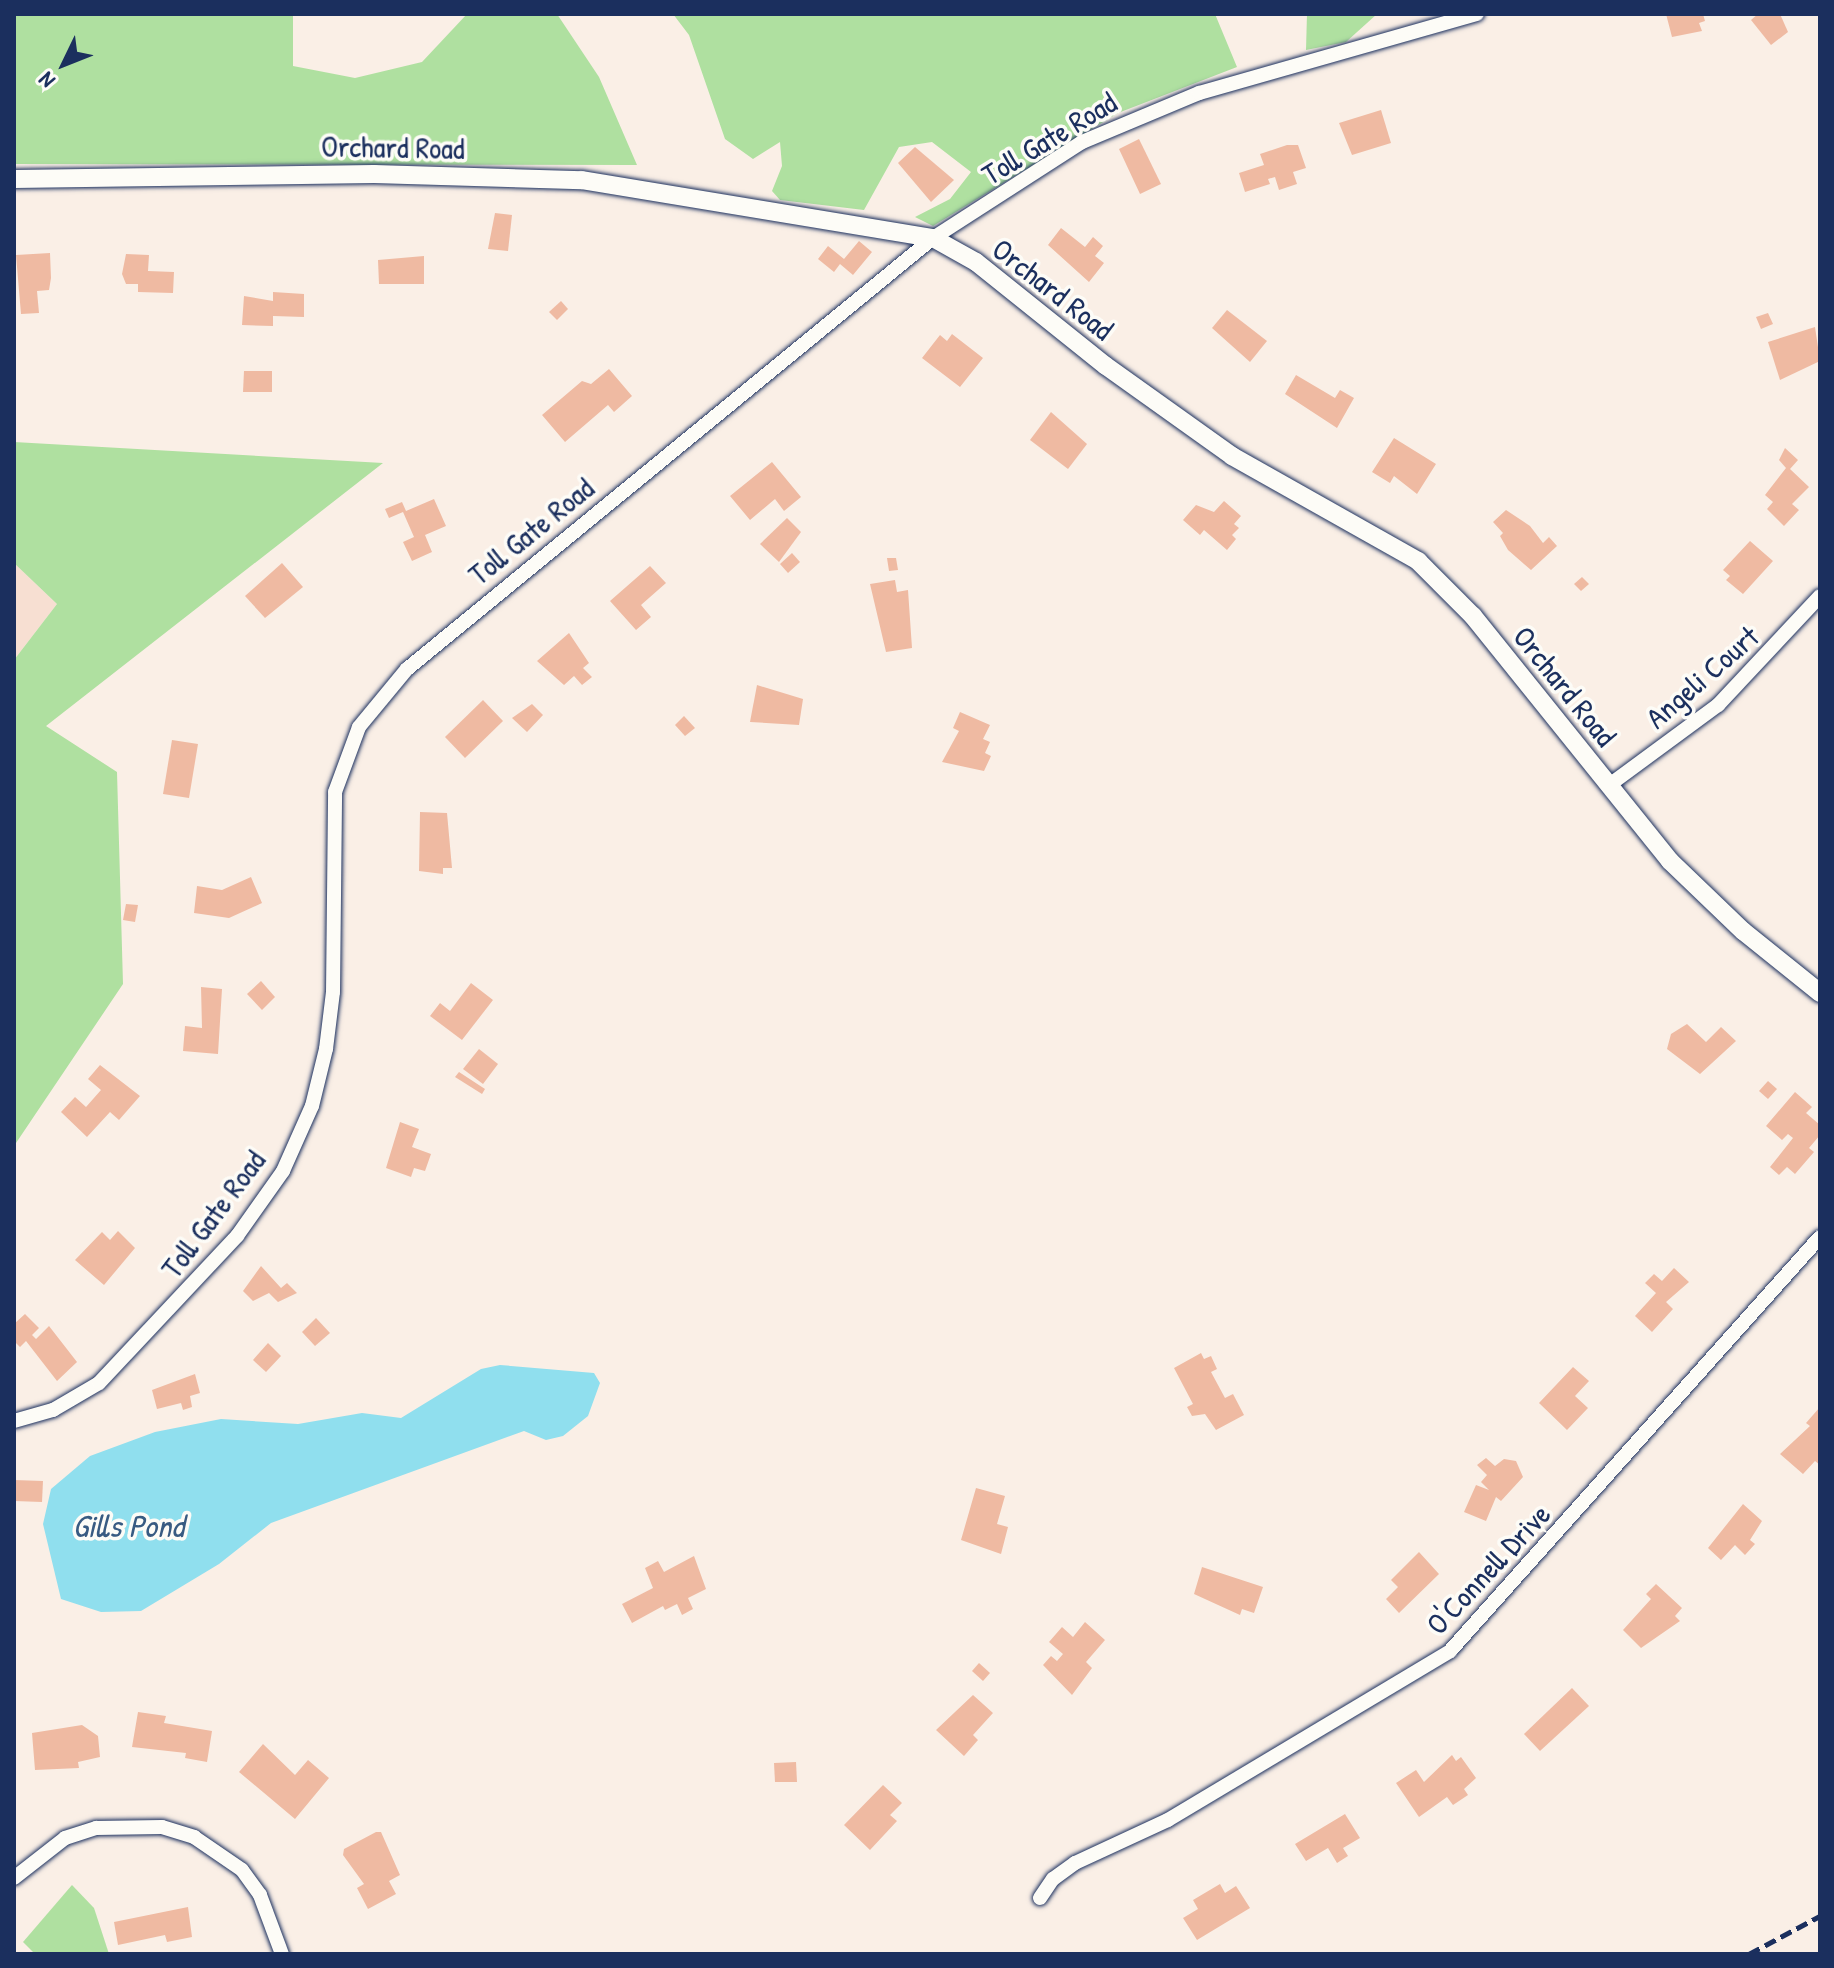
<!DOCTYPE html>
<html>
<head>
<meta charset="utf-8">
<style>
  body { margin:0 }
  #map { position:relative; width:1834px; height:1968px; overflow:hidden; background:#faefe6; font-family:"Patrick Hand",sans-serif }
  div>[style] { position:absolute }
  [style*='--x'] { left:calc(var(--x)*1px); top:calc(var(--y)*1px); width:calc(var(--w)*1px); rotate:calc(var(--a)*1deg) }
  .built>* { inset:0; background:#f7dfd2 }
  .green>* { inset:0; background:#afe0a0 }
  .water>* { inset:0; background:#90dfee }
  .building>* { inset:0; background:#efbaa2 }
  .roads { filter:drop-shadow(0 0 2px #1b2f5e) drop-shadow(0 0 2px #1b2f5e) }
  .minor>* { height:14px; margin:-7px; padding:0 7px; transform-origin:7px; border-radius:7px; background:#fdfcf7 }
  .tertiary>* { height:18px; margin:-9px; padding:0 9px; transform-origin:9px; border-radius:9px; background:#fdfcf7 }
  .rail>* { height:5px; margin-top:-2.5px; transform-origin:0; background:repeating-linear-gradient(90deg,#1b2f5e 0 12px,transparent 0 18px) }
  span { translate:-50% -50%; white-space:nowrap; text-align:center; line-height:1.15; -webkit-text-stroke:7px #fdfcf7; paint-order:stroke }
  .street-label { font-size:30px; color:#1b2f5e }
  .water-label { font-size:32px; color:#385b82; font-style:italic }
  .frame { position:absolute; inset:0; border:16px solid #1b2f5e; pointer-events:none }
  .north { position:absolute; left:24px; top:24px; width:80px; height:80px; -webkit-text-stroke:6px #fdfcf7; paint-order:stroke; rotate:227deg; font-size:22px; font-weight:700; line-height:32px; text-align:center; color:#1b2f5e }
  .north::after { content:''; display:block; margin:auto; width:28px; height:36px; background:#1b2f5e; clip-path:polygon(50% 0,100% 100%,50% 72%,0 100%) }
</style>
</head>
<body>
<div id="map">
  <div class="built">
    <i style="clip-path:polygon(14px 563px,57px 604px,14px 660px)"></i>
  </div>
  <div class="green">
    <i style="clip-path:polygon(14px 14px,293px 14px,293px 66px,355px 78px,422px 62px,467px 14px,557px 14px,599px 77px,637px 165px,14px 164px)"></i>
    <i style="clip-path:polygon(673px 14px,1215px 14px,1237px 67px,1118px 113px,933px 226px,915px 217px,950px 199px,971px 172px,932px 142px,899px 147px,864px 210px,780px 200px,772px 191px,782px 166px,780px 142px,753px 159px,725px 139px,689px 35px)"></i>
    <i style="clip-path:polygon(1307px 14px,1377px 14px,1346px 42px,1306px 50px)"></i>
    <i style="clip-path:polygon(14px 442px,383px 463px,46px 726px,117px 772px,123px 984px,14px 1146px,14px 660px,57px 604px,14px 563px)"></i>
    <i style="clip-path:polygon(72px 1885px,94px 1908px,109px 1954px,35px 1954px,23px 1942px)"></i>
  </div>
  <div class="water">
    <i style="clip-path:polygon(500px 1365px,594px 1373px,600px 1383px,588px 1416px,563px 1436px,546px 1440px,524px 1431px,271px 1523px,219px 1564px,141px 1611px,101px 1612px,61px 1599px,43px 1524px,51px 1489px,90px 1456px,155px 1432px,221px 1419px,298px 1424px,362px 1413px,401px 1418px,481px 1369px)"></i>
  </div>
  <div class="building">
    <i style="clip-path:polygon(1666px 14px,1703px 14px,1705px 21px,1699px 23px,1702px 31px,1672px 37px)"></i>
    <i style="clip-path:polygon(1758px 14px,1780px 14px,1788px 32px,1771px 45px,1751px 20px)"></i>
    <i style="clip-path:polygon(1381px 110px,1391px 143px,1352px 155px,1339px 123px)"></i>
    <i style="clip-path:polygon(1139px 139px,1161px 184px,1140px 194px,1119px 149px)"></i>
    <i style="clip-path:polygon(1287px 145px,1298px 145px,1306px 168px,1293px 172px,1297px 184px,1279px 190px,1275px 177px,1268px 179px,1270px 184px,1245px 192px,1239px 173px,1264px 165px,1260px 154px)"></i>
    <i style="clip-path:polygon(915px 147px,954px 180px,931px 202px,898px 163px)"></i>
    <i style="clip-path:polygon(495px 213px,512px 215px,508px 251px,488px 249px)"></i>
    <i style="clip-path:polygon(1061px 228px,1085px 247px,1093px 237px,1103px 246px,1095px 256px,1104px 263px,1089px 282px,1048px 245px)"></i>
    <i style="clip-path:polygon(859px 241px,872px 252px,853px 275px,840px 264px,834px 272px,818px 259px,828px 246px,844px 259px)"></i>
    <i style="clip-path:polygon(50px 253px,51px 278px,49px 290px,37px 291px,39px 313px,21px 314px,16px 255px)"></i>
    <i style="clip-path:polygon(126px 254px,149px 255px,148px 271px,174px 272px,173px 293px,138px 292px,138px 284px,126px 284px,122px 274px)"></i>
    <i style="clip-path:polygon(424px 256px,424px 284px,379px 284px,378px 260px)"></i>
    <i style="clip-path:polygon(273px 292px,304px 294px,304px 317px,273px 316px,273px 326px,242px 325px,244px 296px,273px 301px)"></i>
    <i style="clip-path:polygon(561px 301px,568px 309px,557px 320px,549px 312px)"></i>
    <i style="clip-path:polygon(1227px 310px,1267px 341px,1250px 362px,1212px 328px)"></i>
    <i style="clip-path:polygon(1768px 313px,1773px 324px,1761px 329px,1756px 317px)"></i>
    <i style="clip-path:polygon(1815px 327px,1820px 361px,1780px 380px,1768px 342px)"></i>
    <i style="clip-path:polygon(952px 334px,983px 358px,960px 387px,922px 358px,940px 335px,947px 341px)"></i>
    <i style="clip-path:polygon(609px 369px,632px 396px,614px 412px,608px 405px,565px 442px,542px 415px,582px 381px,591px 384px)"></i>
    <i style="clip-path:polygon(244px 371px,272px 371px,272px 392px,243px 392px)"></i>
    <i style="clip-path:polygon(1296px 375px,1335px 398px,1340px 390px,1354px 398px,1337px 428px,1285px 394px)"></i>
    <i style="clip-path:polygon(1051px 412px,1087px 444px,1068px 469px,1030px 440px)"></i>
    <i style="clip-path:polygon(1394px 438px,1436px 464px,1417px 494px,1394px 476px,1390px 483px,1372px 472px)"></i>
    <i style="clip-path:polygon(1785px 448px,1798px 460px,1790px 469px,1809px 487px,1792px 504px,1799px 510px,1784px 526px,1767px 509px,1773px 502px,1765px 495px,1786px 468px,1779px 460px)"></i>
    <i style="clip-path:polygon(772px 462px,801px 497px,784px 511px,775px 499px,750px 520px,730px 496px)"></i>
    <i style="clip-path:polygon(434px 499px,446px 526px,425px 535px,432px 552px,412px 561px,403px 542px,414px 537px,403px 512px,389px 518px,385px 509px,402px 502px,406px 511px)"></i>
    <i style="clip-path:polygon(1224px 501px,1241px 516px,1234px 524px,1239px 528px,1232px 535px,1236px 539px,1227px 550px,1204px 530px,1200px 535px,1183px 520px,1196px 505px,1214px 512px)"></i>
    <i style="clip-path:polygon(1506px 510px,1530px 526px,1543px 543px,1549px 537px,1557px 546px,1531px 570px,1508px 550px,1500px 536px,1503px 533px,1493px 522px)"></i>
    <i style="clip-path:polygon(787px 518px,801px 532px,779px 562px,760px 544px)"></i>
    <i style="clip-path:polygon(1750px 541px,1773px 561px,1743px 594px,1726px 580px,1730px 576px,1723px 570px)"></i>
    <i style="clip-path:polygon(792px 553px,800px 562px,788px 573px,780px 564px)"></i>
    <i style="clip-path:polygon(887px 558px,896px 558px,898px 570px,889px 571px)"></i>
    <i style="clip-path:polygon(282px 563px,303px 587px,265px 618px,245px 596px)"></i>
    <i style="clip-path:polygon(650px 566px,666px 583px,641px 605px,651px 617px,636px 630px,610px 601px)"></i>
    <i style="clip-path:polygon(1582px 577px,1589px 584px,1581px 591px,1574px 584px)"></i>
    <i style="clip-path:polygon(895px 580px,897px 592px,908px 590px,912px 648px,886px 652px,870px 584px)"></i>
    <i style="clip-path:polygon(569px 633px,589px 663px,583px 668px,592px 677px,582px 685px,574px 676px,564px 685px,537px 661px)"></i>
    <i style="clip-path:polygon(757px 685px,803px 699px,799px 725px,750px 722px)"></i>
    <i style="clip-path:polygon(483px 700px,503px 721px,465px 758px,445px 737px)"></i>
    <i style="clip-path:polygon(532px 704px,543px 715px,527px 732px,512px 718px)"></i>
    <i style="clip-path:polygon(960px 712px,990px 725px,983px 739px,990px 742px,985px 753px,991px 756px,984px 771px,942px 762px,959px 731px,953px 728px)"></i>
    <i style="clip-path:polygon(684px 716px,695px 728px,685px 736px,675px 725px)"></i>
    <i style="clip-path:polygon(172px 740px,198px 744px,189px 798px,163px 794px)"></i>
    <i style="clip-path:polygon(420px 812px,447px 813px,452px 868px,443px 868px,443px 874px,419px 871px)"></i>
    <i style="clip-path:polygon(251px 877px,262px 903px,229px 918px,194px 913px,197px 886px,222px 890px)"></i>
    <i style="clip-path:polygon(126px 904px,138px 905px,135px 922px,123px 920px)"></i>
    <i style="clip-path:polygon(261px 981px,275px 997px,262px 1010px,247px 994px)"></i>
    <i style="clip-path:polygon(471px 983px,493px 1000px,462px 1040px,430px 1016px,440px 1003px,450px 1011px)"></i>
    <i style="clip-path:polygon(201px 987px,222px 989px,218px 1054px,183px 1051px,185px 1026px,202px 1028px)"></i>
    <i style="clip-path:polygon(1687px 1024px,1706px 1042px,1721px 1027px,1736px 1041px,1700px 1074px,1667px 1049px,1671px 1034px)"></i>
    <i style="clip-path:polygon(479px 1049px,498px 1064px,483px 1084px,463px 1069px)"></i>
    <i style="clip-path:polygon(100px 1065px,140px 1096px,119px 1120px,110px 1112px,87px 1137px,61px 1112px,75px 1097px,86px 1107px,101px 1090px,88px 1079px)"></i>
    <i style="clip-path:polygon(459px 1072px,485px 1089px,482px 1094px,455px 1077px)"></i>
    <i style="clip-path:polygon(1768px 1081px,1777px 1089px,1768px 1099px,1759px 1091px)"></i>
    <i style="clip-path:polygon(1795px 1092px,1812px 1107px,1806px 1113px,1820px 1125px,1820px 1135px,1809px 1148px,1814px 1152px,1795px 1174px,1787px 1167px,1779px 1175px,1770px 1167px,1793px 1138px,1788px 1134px,1782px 1140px,1766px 1126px)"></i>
    <i style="clip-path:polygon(400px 1122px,419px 1129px,412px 1147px,431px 1154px,425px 1171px,414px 1168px,411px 1177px,386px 1168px)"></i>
    <i style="clip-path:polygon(118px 1231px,135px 1248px,104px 1285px,75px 1260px,102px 1232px,110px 1240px)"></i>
    <i style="clip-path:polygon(261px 1266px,281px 1288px,287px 1283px,297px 1293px,278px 1302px,269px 1293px,253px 1301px,243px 1291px)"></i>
    <i style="clip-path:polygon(1674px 1268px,1689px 1282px,1666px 1302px,1673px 1309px,1652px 1332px,1635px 1316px,1656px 1293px,1645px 1283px,1654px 1274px,1662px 1281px)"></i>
    <i style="clip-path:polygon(25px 1314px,39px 1328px,32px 1335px,36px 1339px,49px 1326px,77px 1362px,57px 1381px,26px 1341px,20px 1347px,14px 1341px,14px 1324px)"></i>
    <i style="clip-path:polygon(316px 1318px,330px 1333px,315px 1346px,302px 1332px)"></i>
    <i style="clip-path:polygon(268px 1343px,281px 1356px,266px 1372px,253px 1360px)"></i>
    <i style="clip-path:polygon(1201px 1353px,1204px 1359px,1211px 1356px,1217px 1369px,1211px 1372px,1225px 1398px,1233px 1394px,1244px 1415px,1216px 1430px,1205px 1414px,1192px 1416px,1187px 1407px,1193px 1404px,1174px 1368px)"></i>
    <i style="clip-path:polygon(1573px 1367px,1589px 1381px,1575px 1396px,1588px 1408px,1567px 1430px,1539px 1403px)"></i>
    <i style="clip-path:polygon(195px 1374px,200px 1393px,190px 1396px,192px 1407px,183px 1410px,181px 1403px,157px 1409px,152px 1390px)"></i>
    <i style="clip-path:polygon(1820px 1407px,1820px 1465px,1815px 1461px,1803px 1474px,1780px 1454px,1810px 1426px,1806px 1423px)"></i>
    <i style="clip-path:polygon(1486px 1458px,1495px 1466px,1504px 1459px,1516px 1461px,1523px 1477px,1501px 1501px,1496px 1497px,1486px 1521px,1464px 1512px,1476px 1485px,1489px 1490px,1481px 1482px,1487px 1475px,1477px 1465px)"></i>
    <i style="clip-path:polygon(14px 1480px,43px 1481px,42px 1502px,14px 1501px)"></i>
    <i style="clip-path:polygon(976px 1488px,1005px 1496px,997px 1524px,1008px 1527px,1001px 1554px,961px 1540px)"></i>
    <i style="clip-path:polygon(1743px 1504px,1762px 1521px,1750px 1540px,1755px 1544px,1745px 1555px,1735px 1545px,1721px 1560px,1708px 1548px)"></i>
    <i style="clip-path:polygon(1419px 1552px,1439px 1574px,1399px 1613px,1386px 1599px,1398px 1587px,1391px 1580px)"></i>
    <i style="clip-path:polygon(694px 1556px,706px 1589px,688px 1598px,693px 1609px,682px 1615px,677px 1604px,665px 1610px,663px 1606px,632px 1623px,622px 1604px,653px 1588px,645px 1568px,658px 1561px,664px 1572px)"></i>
    <i style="clip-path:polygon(1202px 1567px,1263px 1587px,1254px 1613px,1242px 1609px,1240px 1615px,1194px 1594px)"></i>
    <i style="clip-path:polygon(1656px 1584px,1682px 1608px,1675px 1616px,1680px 1621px,1641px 1648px,1623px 1630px,1651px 1599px,1646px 1594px)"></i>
    <i style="clip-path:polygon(1085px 1622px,1105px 1640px,1086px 1662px,1092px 1668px,1072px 1695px,1043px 1665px,1051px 1656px,1057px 1661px,1063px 1654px,1049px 1642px,1062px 1627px,1073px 1637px)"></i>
    <i style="clip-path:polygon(979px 1663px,990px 1673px,983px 1681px,972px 1671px)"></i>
    <i style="clip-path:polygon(1572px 1688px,1589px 1706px,1540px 1751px,1524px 1734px)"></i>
    <i style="clip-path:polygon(973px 1695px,993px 1713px,973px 1735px,978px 1740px,964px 1756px,936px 1730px)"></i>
    <i style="clip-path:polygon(138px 1712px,166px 1716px,164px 1723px,212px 1731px,207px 1762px,185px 1758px,186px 1753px,132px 1747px)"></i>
    <i style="clip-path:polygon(82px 1725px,98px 1736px,100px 1757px,78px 1762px,79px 1768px,35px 1770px,32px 1733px)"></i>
    <i style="clip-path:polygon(263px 1744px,295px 1775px,308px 1760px,329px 1778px,295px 1819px,239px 1772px)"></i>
    <i style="clip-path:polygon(1452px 1755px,1456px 1761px,1461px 1757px,1476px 1778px,1464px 1789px,1468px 1795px,1453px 1805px,1447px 1797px,1419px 1817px,1396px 1783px,1416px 1770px,1424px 1782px)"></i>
    <i style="clip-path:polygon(796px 1762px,797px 1782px,775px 1782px,774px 1763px)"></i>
    <i style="clip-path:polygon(883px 1785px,902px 1803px,890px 1815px,897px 1821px,870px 1850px,844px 1825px)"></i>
    <i style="clip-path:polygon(1345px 1814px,1360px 1838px,1343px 1848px,1348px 1856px,1337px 1863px,1328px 1848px,1306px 1861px,1295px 1844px)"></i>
    <i style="clip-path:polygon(376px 1832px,381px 1832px,400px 1875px,389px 1881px,396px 1894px,368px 1909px,357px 1888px,364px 1884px,343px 1855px,344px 1849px)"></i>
    <i style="clip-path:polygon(1220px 1884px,1225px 1893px,1236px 1886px,1250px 1908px,1197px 1940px,1183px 1918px,1198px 1909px,1193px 1900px)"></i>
    <i style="clip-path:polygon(188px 1907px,192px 1937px,167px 1942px,165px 1935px,118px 1945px,114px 1922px)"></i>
  </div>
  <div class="roads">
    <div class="minor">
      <i style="--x:1608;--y:786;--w:137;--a:-36.4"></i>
      <i style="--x:1718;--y:705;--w:149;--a:-46.9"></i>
      <i style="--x:14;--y:1421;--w:41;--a:-15.8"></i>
      <i style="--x:53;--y:1410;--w:53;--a:-30.4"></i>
      <i style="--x:99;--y:1383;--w:202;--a:-46.8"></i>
      <i style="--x:237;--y:1236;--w:80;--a:-54.7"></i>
      <i style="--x:283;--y:1171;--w:71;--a:-66"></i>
      <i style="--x:312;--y:1106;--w:59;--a:-76.2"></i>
      <i style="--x:326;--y:1049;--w:57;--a:-83"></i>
      <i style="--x:333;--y:992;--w:200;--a:-89.4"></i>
      <i style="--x:335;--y:792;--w:69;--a:-69.7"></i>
      <i style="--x:359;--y:727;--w:75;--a:-50.4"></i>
      <i style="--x:407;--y:669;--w:680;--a:-39.33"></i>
      <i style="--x:933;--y:238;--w:177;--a:-32.8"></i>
      <i style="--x:1082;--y:142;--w:127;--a:-22.7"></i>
      <i style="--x:1199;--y:93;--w:289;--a:-15.9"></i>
      <i style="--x:14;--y:1878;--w:65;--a:-38.1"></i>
      <i style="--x:65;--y:1838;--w:33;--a:-18"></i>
      <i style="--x:96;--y:1828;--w:66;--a:-0.9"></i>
      <i style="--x:162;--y:1827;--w:34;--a:17"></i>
      <i style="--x:194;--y:1837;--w:58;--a:34.5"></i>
      <i style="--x:242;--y:1870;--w:31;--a:54"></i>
      <i style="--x:260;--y:1895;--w:63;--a:69.6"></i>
      <i style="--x:1040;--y:1898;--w:23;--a:-56"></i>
      <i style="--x:1053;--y:1879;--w:27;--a:-36"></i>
      <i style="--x:1075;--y:1863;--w:102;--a:-24.8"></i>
      <i style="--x:1168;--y:1820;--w:329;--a:-30.9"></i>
      <i style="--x:1450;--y:1651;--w:555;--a:-48.21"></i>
    </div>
    <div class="tertiary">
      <i style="--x:14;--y:179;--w:360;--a:-0.8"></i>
      <i style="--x:374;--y:174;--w:208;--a:1.7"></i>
      <i style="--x:582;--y:180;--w:356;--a:9.4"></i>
      <i style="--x:933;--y:238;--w:49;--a:29.2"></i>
      <i style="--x:976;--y:262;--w:166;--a:38.7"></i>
      <i style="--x:1106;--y:366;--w:155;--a:35.5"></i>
      <i style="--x:1232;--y:456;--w:214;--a:29.4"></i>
      <i style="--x:1418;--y:561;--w:78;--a:45"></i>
      <i style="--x:1473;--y:616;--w:314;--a:51.2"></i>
      <i style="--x:1670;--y:861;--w:101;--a:43.8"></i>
      <i style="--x:1743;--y:931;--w:99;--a:38.8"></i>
    </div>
  </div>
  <div class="rail">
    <i style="--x:1749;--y:1954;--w:81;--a:-28.2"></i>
  </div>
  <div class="street-label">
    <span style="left:1049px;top:138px;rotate:-31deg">Toll Gate Road</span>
    <span style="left:393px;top:147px;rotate:1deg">Orchard Road</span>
    <span style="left:1053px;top:289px;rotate:38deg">Orchard Road</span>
    <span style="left:531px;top:531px;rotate:-39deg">Toll Gate Road</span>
    <span style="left:1702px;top:677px;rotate:-41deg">Angeli Court</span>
    <span style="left:1565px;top:686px;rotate:51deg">Orchard Road</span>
    <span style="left:213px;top:1214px;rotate:-53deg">Toll Gate Road</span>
    <span style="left:1488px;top:1569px;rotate:-47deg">O'Connell Drive</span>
  </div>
  <div class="water-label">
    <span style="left:128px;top:1526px">Gills Pond</span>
  </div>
  <div class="frame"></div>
  <div class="north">N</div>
</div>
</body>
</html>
